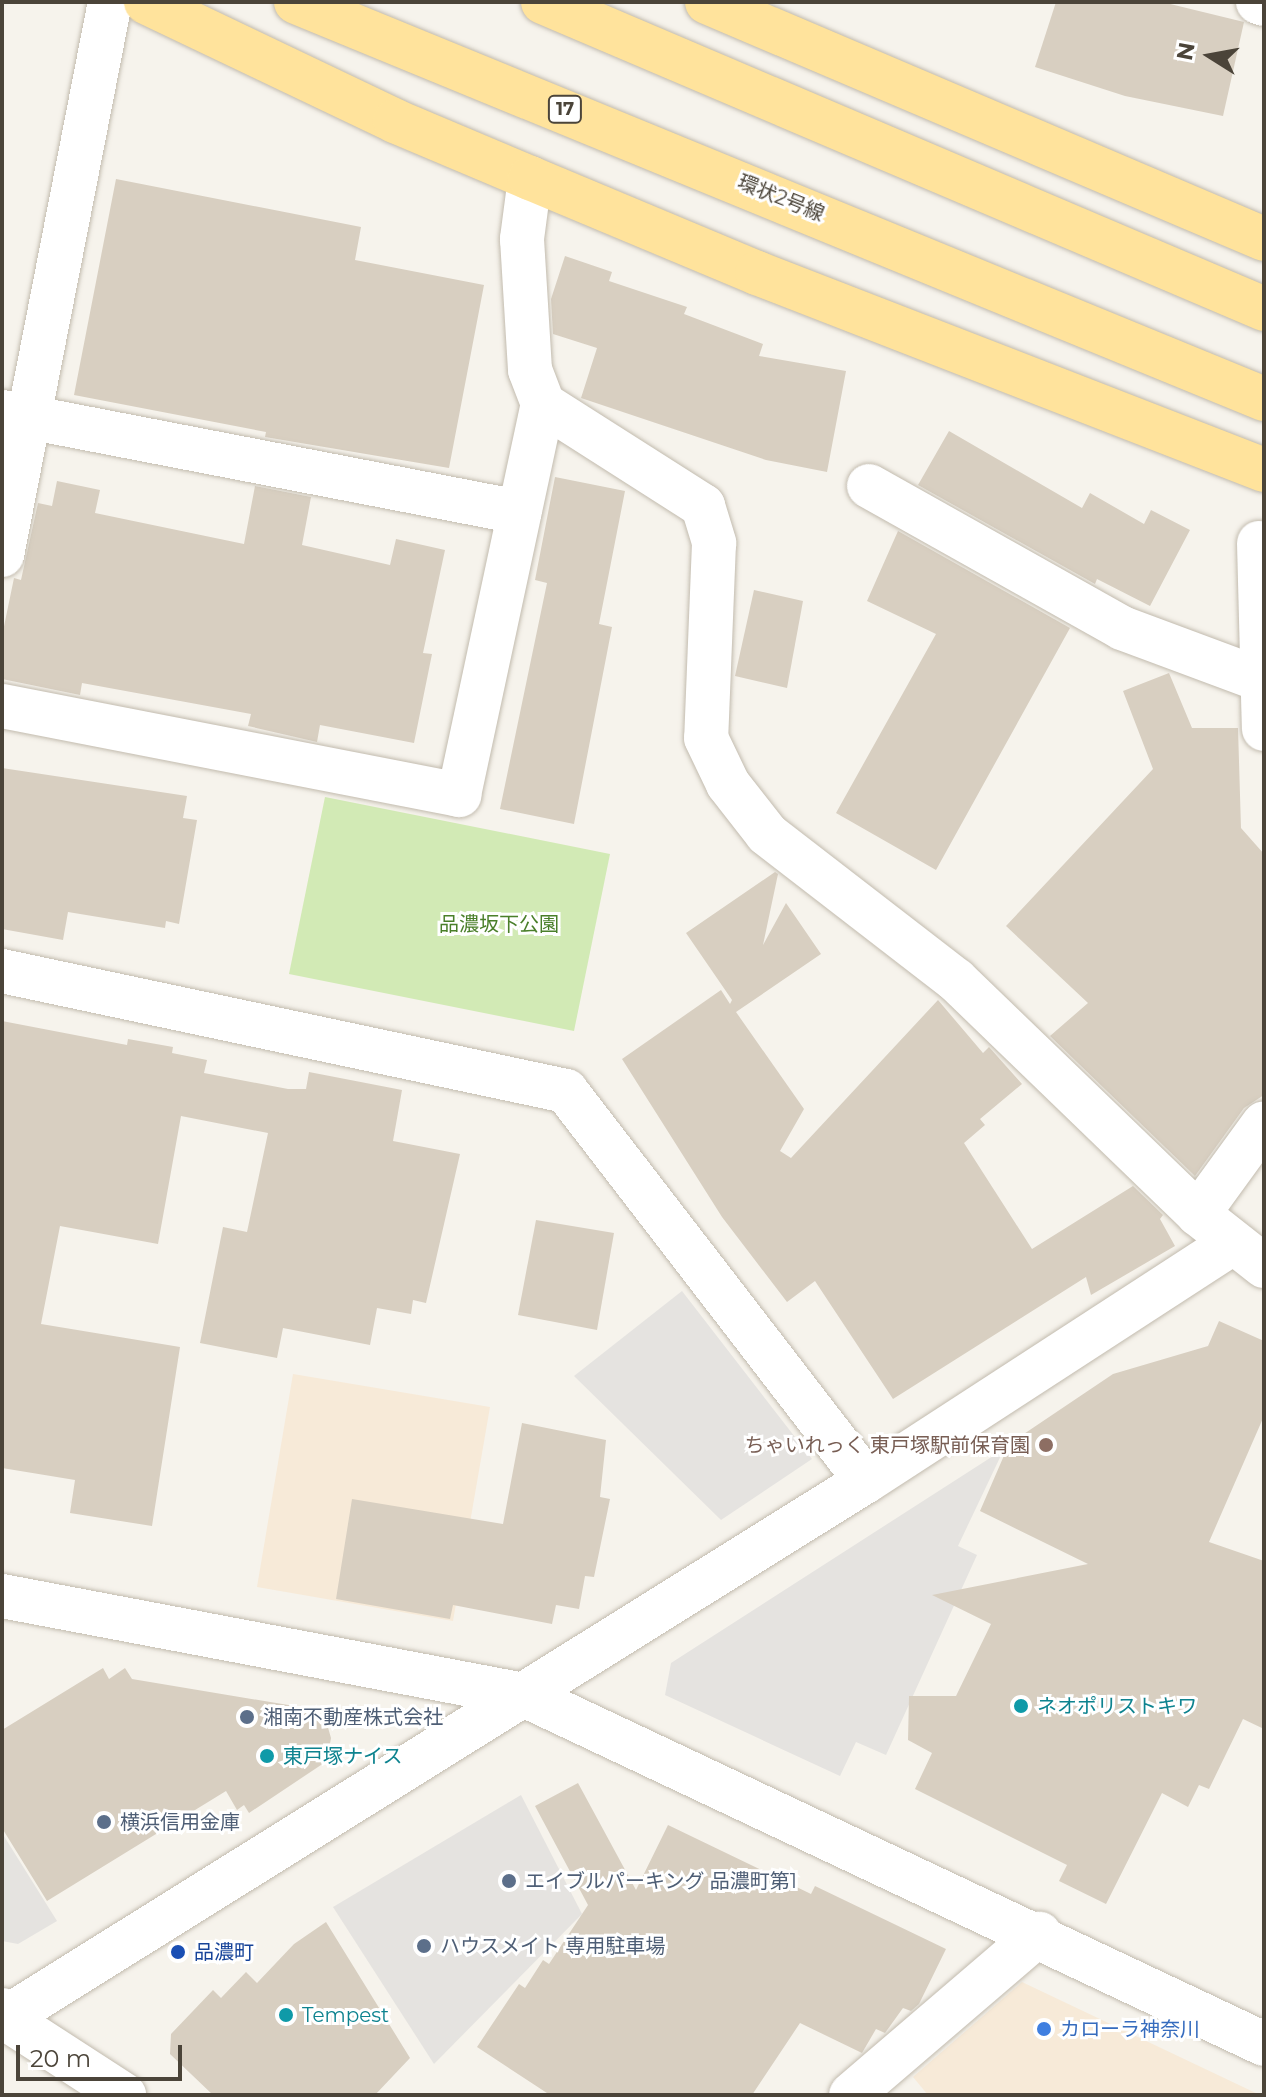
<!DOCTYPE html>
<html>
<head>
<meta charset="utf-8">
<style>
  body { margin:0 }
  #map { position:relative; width:1266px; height:2097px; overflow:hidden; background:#f6f3ec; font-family:Montserrat,"Noto Sans JP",sans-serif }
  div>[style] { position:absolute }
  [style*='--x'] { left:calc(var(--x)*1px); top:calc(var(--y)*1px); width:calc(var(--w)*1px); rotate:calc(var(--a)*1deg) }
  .commercial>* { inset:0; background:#f7ead8 }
  .green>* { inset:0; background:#d2eab5 }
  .parking>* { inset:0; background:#e5e3e0 }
  .building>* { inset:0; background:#d8cfc1 }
  .roads { filter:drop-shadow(0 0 2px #c2bbae) drop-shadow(0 0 2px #c2bbae) }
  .minor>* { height:44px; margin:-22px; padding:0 22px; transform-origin:22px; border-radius:22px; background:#fff }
  .major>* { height:44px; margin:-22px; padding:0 22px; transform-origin:22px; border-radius:22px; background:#ffe39c }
  .dots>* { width:22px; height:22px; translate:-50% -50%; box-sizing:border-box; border:4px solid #fff; border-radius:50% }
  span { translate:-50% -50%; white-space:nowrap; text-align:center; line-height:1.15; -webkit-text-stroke:6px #fff; paint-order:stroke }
  .shield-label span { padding:2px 6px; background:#fff; border:2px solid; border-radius:6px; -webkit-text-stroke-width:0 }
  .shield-label { font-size:18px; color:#4b4439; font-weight:700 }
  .street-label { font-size:20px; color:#4b4439 }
  .park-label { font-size:20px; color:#4a7f2a }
  .education-label { font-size:20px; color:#785e54 }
  .right { translate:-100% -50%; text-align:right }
  .culture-label { font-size:20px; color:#0d838f }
  .left { translate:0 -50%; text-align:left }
  .service-label { font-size:20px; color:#4e5e75 }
  .transit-label { font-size:20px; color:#164399 }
  .shop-label { font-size:20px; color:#366cbe }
  .frame { position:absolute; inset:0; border:4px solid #4b4439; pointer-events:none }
  .north { position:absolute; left:1170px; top:16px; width:80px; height:80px; -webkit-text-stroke:6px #fff; paint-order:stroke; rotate:281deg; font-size:22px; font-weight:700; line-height:32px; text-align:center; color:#4b4439 }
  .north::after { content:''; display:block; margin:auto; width:28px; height:36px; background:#4b4439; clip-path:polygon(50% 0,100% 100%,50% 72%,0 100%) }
  .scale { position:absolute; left:16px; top:2045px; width:166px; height:36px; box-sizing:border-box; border:4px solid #4b4439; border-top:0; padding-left:10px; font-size:24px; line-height:28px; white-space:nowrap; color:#4b4439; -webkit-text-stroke:6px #fff; paint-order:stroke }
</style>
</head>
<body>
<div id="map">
  <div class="commercial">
    <i style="clip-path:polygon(293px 1374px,490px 1407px,453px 1621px,257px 1587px)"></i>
    <i style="clip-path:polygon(1022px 1982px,1260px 2095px,1261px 2095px,928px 2095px,913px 2077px)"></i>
  </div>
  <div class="green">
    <i style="clip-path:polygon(325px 797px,610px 854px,574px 1031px,289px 974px)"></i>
  </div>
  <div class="parking">
    <i style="clip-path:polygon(682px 1291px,812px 1459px,721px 1520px,574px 1376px)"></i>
    <i style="clip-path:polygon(1004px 1449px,958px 1546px,977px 1555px,886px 1755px,856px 1742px,840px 1776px,665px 1695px,671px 1663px)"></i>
    <i style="clip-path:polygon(521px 1795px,582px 1914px,434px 2064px,333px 1907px)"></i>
    <i style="clip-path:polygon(2px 1833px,57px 1921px,18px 1944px,2px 1941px)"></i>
  </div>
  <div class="building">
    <i style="clip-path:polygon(1056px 2px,1162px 2px,1244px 22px,1223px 116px,1125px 96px,1035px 67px)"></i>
    <i style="clip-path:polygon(116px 179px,361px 227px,355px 260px,484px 285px,449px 468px,265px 437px,266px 432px,74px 395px)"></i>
    <i style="clip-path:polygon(565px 256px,612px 272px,609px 281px,687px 307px,684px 314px,763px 344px,759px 356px,846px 371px,827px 472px,766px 460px,581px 398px,597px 348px,553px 334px,551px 299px)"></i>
    <i style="clip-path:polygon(949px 431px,1082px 508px,1090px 493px,1144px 524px,1151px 510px,1190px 530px,1150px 606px,1097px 579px,1095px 584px,918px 485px)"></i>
    <i style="clip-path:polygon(555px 477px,625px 491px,599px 624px,612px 627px,574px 824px,500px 809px,547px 583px,535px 580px)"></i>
    <i style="clip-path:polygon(57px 481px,100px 490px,95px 513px,244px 544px,255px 486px,311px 497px,302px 545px,390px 565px,396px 539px,445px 550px,423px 653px,432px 654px,414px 743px,320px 725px,317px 742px,248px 726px,251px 714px,82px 683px,80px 695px,2px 679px,2px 636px,14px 578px,21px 580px,38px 503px,52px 506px)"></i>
    <i style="clip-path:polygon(898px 531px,1070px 628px,936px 870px,836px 813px,936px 634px,867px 601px)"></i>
    <i style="clip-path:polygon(754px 590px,803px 601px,787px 688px,735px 676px)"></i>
    <i style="clip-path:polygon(1169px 673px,1192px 728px,1238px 728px,1241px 828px,1264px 854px,1264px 1095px,1244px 1108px,1195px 1176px,1050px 1036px,1088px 1003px,1006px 926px,1153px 769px,1123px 691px)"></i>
    <i style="clip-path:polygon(2px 768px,187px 796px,183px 818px,197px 820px,179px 924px,166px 921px,165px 928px,68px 912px,63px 940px,2px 929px)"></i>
    <i style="clip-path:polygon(775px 872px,778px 874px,763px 945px,786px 903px,821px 954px,736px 1012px,804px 1109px,780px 1151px,791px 1158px,938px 1000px,983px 1053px,989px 1047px,1022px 1084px,980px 1119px,985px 1125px,964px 1143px,1032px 1249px,1133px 1186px,1163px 1215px,1160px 1219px,1175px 1246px,1091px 1295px,1086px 1277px,893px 1399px,815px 1281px,787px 1302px,722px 1217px,622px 1059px,721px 990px,730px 1004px,732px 1000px,686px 933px)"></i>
    <i style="clip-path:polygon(2px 1021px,127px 1045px,128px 1039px,173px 1047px,172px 1053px,207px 1060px,204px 1073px,288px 1089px,306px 1089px,309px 1072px,402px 1090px,393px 1141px,460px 1154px,426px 1303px,413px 1300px,411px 1314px,377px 1308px,370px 1345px,283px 1328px,277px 1358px,200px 1343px,223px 1227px,247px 1232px,268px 1133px,181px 1116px,158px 1244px,60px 1226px,41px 1324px,180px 1347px,152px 1526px,70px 1513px,75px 1480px,2px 1468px)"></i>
    <i style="clip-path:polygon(536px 1220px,614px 1233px,597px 1330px,518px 1315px)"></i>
    <i style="clip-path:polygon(1219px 1321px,1264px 1341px,1264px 1416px,1209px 1542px,1264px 1561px,1264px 1729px,1243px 1719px,1209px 1789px,1199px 1785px,1188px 1807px,1162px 1793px,1106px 1904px,1059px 1881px,1067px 1865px,915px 1789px,932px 1753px,908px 1740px,909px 1696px,956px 1696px,991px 1624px,932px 1595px,1088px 1564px,980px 1511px,1009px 1444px,1113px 1374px,1208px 1346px)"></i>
    <i style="clip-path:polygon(522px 1423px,606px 1440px,600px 1497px,610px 1499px,594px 1577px,585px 1576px,579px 1609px,556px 1605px,552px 1624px,453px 1605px,450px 1619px,336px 1599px,352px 1499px,503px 1524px)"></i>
    <i style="clip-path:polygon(103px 1668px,109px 1679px,125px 1668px,132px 1679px,306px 1708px,327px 1724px,331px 1738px,327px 1761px,249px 1813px,244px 1805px,237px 1810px,226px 1791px,47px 1901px,2px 1828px,2px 1730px)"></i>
    <i style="clip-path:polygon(578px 1783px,636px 1890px,668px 1825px,811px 1894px,815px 1886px,946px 1949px,919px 2004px,911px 2011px,903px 2008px,885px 2033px,876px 2029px,862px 2053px,800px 2023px,752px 2095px,550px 2095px,477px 2047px,519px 1984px,525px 1988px,543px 1960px,549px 1964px,588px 1905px,535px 1806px)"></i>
    <i style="clip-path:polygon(326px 1922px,410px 2058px,375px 2095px,213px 2095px,170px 2054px,171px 2034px,213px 1990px,221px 1998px,246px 1972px,257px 1983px,294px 1944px)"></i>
  </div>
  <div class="roads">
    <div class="minor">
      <i style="--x:1258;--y:2;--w:6;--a:18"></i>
      <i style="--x:530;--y:178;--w:62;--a:97.5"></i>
      <i style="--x:522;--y:239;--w:131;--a:86.5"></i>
      <i style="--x:530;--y:370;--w:36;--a:69"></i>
      <i style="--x:543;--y:404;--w:190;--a:32.5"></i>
      <i style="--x:703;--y:506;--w:39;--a:73"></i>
      <i style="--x:714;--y:543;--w:195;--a:92.3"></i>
      <i style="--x:706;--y:738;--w:51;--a:64.4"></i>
      <i style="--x:728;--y:784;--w:63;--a:52"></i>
      <i style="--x:767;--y:834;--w:239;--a:37.7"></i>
      <i style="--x:956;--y:980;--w:337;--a:44"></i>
      <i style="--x:1198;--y:1214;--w:84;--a:38.2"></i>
      <i style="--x:2;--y:412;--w:527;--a:10.95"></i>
      <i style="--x:869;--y:486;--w:290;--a:29.3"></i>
      <i style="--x:1122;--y:628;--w:146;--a:20.4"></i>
      <i style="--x:1259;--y:543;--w:186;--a:88.5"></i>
      <i style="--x:2;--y:555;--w:563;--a:-78.95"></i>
      <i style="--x:2;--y:706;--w:466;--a:11"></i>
      <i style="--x:459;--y:795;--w:400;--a:-77.9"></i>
      <i style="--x:2;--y:971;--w:577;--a:12.01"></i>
      <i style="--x:566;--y:1091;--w:492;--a:52.4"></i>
      <i style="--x:1198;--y:1214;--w:112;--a:-54"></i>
      <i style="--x:2;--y:1596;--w:531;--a:10.74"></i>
      <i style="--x:524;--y:1695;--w:818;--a:25.25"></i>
      <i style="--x:2;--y:2010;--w:9;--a:69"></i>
      <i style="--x:5;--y:2018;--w:142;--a:32.9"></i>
      <i style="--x:2;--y:2020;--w:1018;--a:-31.96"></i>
      <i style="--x:866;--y:1481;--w:437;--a:-33"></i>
      <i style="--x:851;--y:2095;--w:248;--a:-40.6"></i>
    </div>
    <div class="major">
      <i style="--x:146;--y:2;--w:276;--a:25.5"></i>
      <i style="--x:395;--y:121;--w:147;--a:22.9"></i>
      <i style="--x:530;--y:178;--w:246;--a:22.7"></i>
      <i style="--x:757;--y:273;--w:544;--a:21.23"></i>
      <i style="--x:296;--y:2;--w:1046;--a:22.3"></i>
      <i style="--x:543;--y:2;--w:784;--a:23.06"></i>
      <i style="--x:707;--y:2;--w:605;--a:23.05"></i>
    </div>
  </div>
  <div class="dots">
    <i style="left:1046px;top:1445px;background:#8d6e63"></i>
    <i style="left:1021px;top:1706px;background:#0f9aa8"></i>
    <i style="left:247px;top:1717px;background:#5c6f8a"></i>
    <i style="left:267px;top:1756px;background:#0f9aa8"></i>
    <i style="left:104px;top:1822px;background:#5c6f8a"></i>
    <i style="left:509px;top:1881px;background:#5c6f8a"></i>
    <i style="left:424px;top:1946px;background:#5c6f8a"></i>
    <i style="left:178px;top:1952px;background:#1a4fb4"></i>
    <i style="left:286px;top:2015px;background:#0f9aa8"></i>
    <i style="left:1044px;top:2029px;background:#3f7fe0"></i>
  </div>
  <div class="shield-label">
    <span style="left:565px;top:109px">17</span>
  </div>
  <div class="street-label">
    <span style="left:781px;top:198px;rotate:22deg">環状2号線</span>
  </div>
  <div class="park-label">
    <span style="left:499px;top:924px">品濃坂下公園</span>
  </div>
  <div class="education-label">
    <span class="right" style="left:1030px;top:1445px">ちゃいれっく 東戸塚駅前保育園</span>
  </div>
  <div class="culture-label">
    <span class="left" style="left:1037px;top:1706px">ネオポリストキワ</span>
    <span class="left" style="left:283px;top:1756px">東戸塚ナイス</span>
    <span class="left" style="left:302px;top:2015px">Tempest</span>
  </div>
  <div class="service-label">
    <span class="left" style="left:263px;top:1717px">湘南不動産株式会社</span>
    <span class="left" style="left:120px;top:1822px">横浜信用金庫</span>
    <span class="left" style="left:525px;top:1881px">エイブルパーキング 品濃町第1</span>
    <span class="left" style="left:440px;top:1946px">ハウスメイト 専用駐車場</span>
  </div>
  <div class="transit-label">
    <span class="left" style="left:194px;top:1952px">品濃町</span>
  </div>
  <div class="shop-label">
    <span class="left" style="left:1060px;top:2029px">カローラ神奈川</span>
  </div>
  <div class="frame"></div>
  <div class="north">N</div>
  <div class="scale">20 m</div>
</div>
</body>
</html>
